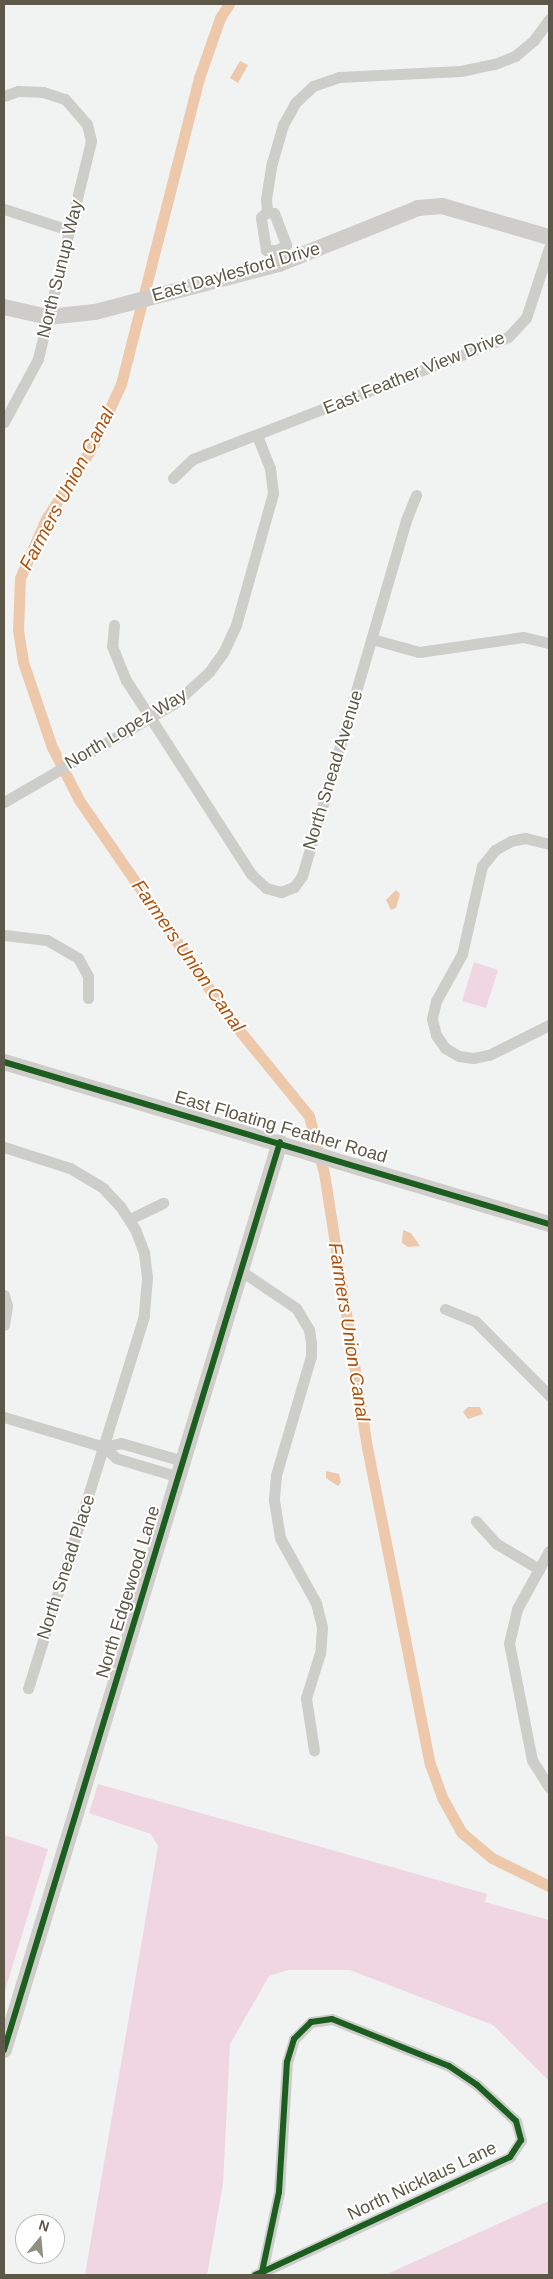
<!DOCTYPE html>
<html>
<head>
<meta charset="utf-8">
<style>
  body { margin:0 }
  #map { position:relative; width:553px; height:2279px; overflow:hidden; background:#f1f2f2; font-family:Arial,sans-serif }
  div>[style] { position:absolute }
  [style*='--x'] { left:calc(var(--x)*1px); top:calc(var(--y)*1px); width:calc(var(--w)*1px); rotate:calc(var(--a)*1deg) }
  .green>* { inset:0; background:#f0d6e0 }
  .water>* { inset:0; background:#eec8ab }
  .canal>* { height:11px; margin:-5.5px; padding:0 5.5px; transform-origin:5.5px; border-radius:5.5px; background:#eec8ab }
  .street>* { height:11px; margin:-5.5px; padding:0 5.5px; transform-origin:5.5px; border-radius:5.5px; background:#cdcdc9 }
  .secondary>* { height:16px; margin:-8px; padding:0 8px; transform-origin:8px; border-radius:8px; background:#cfcdc9 }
  .cycleway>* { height:6px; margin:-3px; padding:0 3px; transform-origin:3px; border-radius:3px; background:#1b5e20 }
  span { translate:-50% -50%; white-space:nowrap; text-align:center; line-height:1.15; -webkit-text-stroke:4px #fff; paint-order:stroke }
  .street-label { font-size:18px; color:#5e5848 }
  .water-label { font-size:19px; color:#ad520c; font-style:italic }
  .frame { position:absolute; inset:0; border:5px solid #5e5848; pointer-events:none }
  .north { position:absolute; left:15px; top:2214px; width:50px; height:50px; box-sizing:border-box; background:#fff; border:1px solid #bfbcb6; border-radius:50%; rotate:17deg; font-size:14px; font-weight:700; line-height:20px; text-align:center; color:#5e5848 }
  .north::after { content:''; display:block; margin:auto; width:18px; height:22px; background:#918e84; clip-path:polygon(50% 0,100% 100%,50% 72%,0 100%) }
</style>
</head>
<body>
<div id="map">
  <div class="green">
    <i style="clip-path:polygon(474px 962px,498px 970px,486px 1008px,462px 1001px)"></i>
    <i style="clip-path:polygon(98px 1784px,487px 1894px,485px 1902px,549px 1920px,549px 2081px,493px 2025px,350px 1970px,288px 1970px,269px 1976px,230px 2044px,223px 2184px,207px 2275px,85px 2275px,158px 1846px,151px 1834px,89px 1813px)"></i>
    <i style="clip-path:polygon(4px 1835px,48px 1849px,4px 1994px)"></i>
    <i style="clip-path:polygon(549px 2201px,549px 2275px,385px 2275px)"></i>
  </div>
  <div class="water">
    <i style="clip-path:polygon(240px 61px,248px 65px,238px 83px,230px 78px)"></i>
    <i style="clip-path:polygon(396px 890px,400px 894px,396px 908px,391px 910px,386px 900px)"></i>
    <i style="clip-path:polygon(403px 1230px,411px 1233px,420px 1246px,408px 1247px,402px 1243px)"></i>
    <i style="clip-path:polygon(468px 1407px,480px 1407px,483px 1414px,468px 1419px,463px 1412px)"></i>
    <i style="clip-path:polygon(326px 1471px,339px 1474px,341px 1482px,338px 1486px,326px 1478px)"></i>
  </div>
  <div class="canal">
    <i style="--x:229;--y:4;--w:17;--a:123"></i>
    <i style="--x:220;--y:18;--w:64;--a:109.3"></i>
    <i style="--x:199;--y:78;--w:316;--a:104.3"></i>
    <i style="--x:121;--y:384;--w:72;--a:114.8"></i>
    <i style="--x:91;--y:449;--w:83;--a:122.7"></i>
    <i style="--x:46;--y:519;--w:64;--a:113.8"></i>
    <i style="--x:20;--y:578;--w:52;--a:92.2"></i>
    <i style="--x:18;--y:630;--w:32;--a:81"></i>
    <i style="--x:23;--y:662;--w:90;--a:71.2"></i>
    <i style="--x:52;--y:747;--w:59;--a:63"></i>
    <i style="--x:79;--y:800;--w:266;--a:55.4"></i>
    <i style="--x:230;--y:1019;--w:125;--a:50.8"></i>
    <i style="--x:309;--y:1116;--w:59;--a:75.3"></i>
    <i style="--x:324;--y:1173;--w:277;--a:81.1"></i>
    <i style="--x:367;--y:1447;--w:323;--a:78.8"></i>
    <i style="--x:430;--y:1764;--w:37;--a:70"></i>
    <i style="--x:443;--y:1799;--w:38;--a:61"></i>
    <i style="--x:461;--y:1832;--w:40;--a:40"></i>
    <i style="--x:492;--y:1858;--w:64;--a:26.2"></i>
  </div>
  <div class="street">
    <i style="--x:4;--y:96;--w:15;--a:-20"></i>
    <i style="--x:18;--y:91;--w:25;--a:2"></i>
    <i style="--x:43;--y:92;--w:23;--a:18"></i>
    <i style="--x:65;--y:99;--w:33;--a:49"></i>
    <i style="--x:87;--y:124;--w:17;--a:77"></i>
    <i style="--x:91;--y:141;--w:224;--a:103.7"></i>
    <i style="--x:38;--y:359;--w:72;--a:118.4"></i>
    <i style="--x:4;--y:209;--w:68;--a:17.9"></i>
    <i style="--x:267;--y:212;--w:13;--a:-94"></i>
    <i style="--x:266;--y:199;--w:36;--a:-81"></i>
    <i style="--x:272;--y:163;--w:40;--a:-74"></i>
    <i style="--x:283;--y:125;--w:26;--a:-61"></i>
    <i style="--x:296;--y:102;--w:23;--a:-43"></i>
    <i style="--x:313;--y:86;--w:28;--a:-19"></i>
    <i style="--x:339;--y:77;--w:122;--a:-2.8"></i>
    <i style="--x:461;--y:71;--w:35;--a:-12"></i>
    <i style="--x:495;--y:64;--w:22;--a:-22"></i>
    <i style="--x:515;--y:56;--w:25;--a:-40"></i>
    <i style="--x:534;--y:40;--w:26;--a:-54"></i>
    <i style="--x:267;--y:212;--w:7;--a:8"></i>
    <i style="--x:274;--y:213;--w:34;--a:69"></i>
    <i style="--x:286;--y:245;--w:10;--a:151"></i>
    <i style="--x:277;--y:250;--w:11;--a:180"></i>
    <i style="--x:266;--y:250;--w:33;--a:-99"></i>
    <i style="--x:261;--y:217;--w:8;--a:-40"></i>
    <i style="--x:173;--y:478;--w:28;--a:-44"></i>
    <i style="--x:193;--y:459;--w:338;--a:-21.2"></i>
    <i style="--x:508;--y:337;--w:26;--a:-47"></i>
    <i style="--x:526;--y:318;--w:74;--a:-71.8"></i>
    <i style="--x:114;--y:625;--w:21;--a:95"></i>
    <i style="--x:112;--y:646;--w:37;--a:68"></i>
    <i style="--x:126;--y:680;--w:231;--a:57.2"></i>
    <i style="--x:251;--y:874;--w:21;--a:43"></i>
    <i style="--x:266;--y:888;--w:16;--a:15"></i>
    <i style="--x:281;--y:892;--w:14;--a:-21"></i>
    <i style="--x:294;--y:887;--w:14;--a:-54"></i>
    <i style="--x:302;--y:876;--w:371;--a:-73.7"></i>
    <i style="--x:406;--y:520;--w:27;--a:-68"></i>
    <i style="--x:372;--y:639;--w:49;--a:15.5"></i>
    <i style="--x:419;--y:652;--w:105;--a:-8.2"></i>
    <i style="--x:523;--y:637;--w:27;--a:13"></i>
    <i style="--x:4;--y:802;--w:198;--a:-30.1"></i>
    <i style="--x:175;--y:703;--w:46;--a:-42.4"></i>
    <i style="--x:209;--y:672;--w:24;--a:-54"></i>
    <i style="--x:223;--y:653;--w:31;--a:-65"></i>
    <i style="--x:236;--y:625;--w:137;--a:-74.3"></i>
    <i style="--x:273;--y:493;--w:25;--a:-97"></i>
    <i style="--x:270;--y:468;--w:35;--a:-112"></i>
    <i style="--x:549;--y:844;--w:25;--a:-166"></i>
    <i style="--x:525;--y:838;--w:14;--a:168"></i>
    <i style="--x:511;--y:841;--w:18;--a:151"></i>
    <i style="--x:495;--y:850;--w:21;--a:129"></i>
    <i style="--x:482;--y:866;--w:90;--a:102.8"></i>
    <i style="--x:462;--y:954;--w:54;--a:119"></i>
    <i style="--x:436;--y:1001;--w:18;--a:103"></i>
    <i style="--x:432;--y:1019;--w:16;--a:76"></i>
    <i style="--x:436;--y:1035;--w:16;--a:55"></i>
    <i style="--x:445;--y:1048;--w:16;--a:30"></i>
    <i style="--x:459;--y:1056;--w:14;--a:8"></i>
    <i style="--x:473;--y:1058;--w:16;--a:-11"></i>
    <i style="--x:489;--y:1055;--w:67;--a:-26.6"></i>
    <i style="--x:4;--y:935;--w:43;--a:6.6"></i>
    <i style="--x:47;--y:940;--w:36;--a:30"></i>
    <i style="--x:78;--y:958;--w:21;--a:61"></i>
    <i style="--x:88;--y:976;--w:22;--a:90"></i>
    <i style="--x:4;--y:1147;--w:69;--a:17.7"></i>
    <i style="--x:70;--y:1168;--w:39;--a:31"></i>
    <i style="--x:103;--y:1188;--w:25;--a:47"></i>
    <i style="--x:120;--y:1206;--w:27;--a:57"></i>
    <i style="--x:135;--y:1229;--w:26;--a:69"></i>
    <i style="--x:144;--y:1253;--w:25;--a:83"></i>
    <i style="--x:147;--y:1278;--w:38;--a:95"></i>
    <i style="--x:144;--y:1316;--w:390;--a:107.3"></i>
    <i style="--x:130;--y:1219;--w:37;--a:-26"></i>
    <i style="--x:241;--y:1271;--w:66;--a:33.9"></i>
    <i style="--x:296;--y:1308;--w:26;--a:59"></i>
    <i style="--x:309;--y:1330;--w:13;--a:81"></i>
    <i style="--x:311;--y:1343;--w:13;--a:90"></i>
    <i style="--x:311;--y:1356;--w:124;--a:106.4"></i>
    <i style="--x:276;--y:1475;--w:25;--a:95"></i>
    <i style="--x:274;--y:1500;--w:38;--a:81"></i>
    <i style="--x:280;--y:1538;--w:74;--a:61"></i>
    <i style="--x:316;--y:1603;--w:25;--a:76"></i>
    <i style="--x:322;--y:1627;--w:26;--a:94"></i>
    <i style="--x:320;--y:1653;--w:47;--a:107.3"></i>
    <i style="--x:306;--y:1698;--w:53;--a:81.3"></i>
    <i style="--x:4;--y:1295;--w:11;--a:75"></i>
    <i style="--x:7;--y:1306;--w:19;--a:99"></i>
    <i style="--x:445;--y:1309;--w:32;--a:22"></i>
    <i style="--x:475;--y:1321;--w:105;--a:45"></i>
    <i style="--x:4;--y:1417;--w:104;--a:16.7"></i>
    <i style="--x:179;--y:1477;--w:66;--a:-163.2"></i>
    <i style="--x:116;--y:1458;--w:16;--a:-137"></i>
    <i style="--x:104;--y:1447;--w:17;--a:-13"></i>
    <i style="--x:121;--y:1443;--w:65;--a:16.2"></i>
    <i style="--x:476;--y:1521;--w:31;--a:48"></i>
    <i style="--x:497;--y:1544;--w:49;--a:30.8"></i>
    <i style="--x:549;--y:1551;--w:66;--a:118.9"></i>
    <i style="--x:517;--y:1609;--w:35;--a:103"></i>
    <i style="--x:509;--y:1643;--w:119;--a:78.9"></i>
    <i style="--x:532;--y:1760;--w:32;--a:58"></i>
    <i style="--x:255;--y:2275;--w:8;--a:-23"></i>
    <i style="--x:262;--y:2272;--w:82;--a:-78"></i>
    <i style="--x:279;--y:2192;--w:130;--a:-86.5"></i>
    <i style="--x:287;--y:2062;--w:24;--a:-73"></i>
    <i style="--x:294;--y:2039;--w:24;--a:-45"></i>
    <i style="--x:311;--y:2022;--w:21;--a:-8"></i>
    <i style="--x:332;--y:2019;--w:126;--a:21.9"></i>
    <i style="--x:449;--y:2066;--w:34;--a:34"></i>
    <i style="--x:477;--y:2085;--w:53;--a:42.7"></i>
    <i style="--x:516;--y:2121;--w:20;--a:75"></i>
    <i style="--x:521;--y:2140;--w:20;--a:123"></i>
    <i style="--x:510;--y:2157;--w:273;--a:155.1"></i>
  </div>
  <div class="secondary">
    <i style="--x:4;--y:307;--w:45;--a:12.8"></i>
    <i style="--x:48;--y:317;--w:47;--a:-6.1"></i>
    <i style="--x:95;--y:312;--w:190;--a:-14.6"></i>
    <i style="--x:279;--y:264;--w:150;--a:-21.9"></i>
    <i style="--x:418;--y:208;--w:24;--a:-5"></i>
    <i style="--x:442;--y:206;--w:111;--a:16.2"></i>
    <i style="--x:4;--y:1062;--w:569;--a:16.55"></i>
    <i style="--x:4;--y:2050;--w:949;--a:-73.09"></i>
  </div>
  <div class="cycleway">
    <i style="--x:4;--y:1062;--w:569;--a:16.55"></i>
    <i style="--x:4;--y:2050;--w:949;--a:-73.09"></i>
    <i style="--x:255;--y:2275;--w:8;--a:-23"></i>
    <i style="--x:262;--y:2272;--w:82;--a:-78"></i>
    <i style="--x:279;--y:2192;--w:130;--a:-86.5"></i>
    <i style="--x:287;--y:2062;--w:24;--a:-73"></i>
    <i style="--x:294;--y:2039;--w:24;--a:-45"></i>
    <i style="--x:311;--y:2022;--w:21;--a:-8"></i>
    <i style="--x:332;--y:2019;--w:126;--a:21.9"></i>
    <i style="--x:449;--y:2066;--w:34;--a:34"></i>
    <i style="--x:477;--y:2085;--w:53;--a:42.7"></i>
    <i style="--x:516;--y:2121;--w:20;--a:75"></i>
    <i style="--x:521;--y:2140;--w:20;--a:123"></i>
    <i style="--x:510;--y:2157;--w:273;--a:155.1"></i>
  </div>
  <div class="street-label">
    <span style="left:60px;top:269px;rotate:-76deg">North Sunup Way</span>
    <span style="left:236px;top:272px;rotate:-16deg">East Daylesford Drive</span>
    <span style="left:414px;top:373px;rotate:-22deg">East Feather View Drive</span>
    <span style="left:126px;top:729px;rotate:-31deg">North Lopez Way</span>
    <span style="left:333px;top:770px;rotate:-73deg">North Snead Avenue</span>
    <span style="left:281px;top:1127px;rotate:16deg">East Floating Feather Road</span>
    <span style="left:66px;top:1567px;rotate:-72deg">North Snead Place</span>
    <span style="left:128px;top:1592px;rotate:-73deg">North Edgewood Lane</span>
    <span style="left:422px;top:2181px;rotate:-25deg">North Nicklaus Lane</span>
  </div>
  <div class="water-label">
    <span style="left:67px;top:489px;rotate:-62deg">Farmers Union Canal</span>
    <span style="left:188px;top:956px;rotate:55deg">Farmers Union Canal</span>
    <span style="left:349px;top:1332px;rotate:81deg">Farmers Union Canal</span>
  </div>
  <div class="frame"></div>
  <div class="north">N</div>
</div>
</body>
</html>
